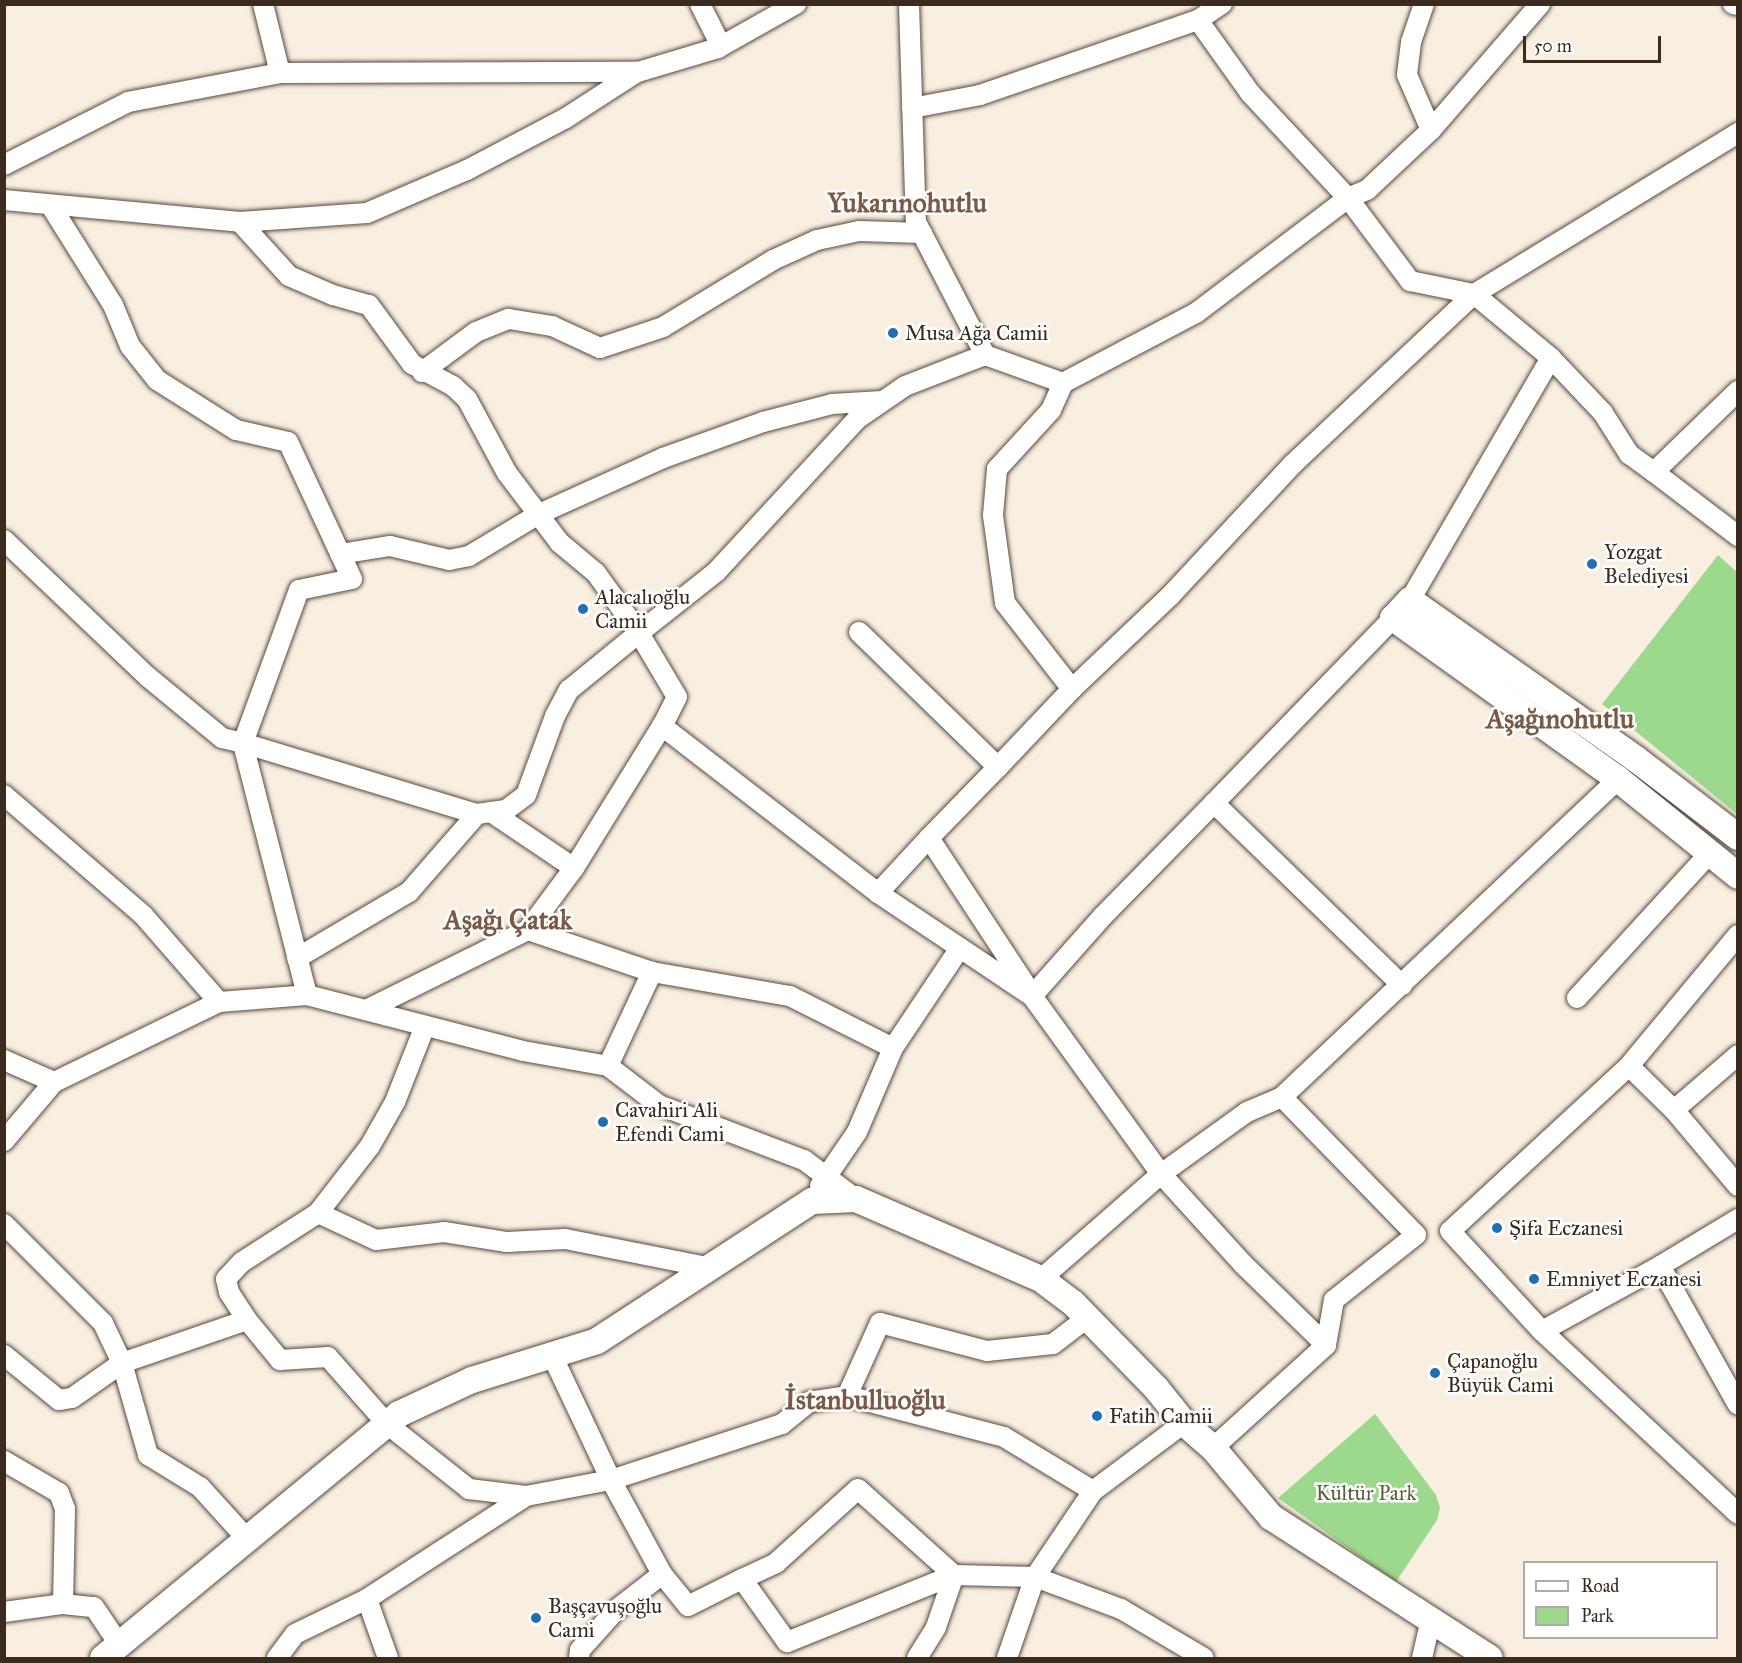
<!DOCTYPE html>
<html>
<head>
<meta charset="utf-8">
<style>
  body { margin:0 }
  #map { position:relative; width:1742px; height:1663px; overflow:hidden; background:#f9efe1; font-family:"IM FELL Great Primer",serif }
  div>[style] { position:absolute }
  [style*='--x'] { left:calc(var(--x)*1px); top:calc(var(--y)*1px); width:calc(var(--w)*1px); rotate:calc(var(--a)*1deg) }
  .green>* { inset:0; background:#9dd98d }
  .roads { filter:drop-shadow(0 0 2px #58483b) drop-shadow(0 0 2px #58483b) }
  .minor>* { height:20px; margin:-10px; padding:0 10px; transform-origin:10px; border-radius:10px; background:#fff }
  .tertiary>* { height:26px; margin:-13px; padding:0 13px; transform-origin:13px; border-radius:13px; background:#fff }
  .dots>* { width:16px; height:16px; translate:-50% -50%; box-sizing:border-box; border:3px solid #fff; border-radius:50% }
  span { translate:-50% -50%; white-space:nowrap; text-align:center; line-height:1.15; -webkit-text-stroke:5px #fff; paint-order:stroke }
  .poi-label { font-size:21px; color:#3b2a1e }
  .left { translate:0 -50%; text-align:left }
  .park-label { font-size:21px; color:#585f3f }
  .district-label { font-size:27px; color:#7a5946; font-weight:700 }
  .frame { position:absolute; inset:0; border:6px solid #3b2a1e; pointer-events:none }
  .legend { position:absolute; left:1523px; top:1561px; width:195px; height:78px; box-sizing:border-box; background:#fff; border:2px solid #b1aaa5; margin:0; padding:8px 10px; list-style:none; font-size:18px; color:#3b2a1e }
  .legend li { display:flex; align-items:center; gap:12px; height:30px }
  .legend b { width:30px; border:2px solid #b1aaa5 }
  .scale { position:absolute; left:1523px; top:36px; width:138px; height:27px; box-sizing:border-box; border:3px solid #3b2a1e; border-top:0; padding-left:8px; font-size:18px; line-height:21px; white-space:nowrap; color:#3b2a1e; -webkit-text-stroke:4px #fff; paint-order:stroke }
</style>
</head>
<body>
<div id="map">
  <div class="green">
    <i style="clip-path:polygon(1718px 555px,1737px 572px,1737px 814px,1602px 704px)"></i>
    <i style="clip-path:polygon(1375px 1414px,1436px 1495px,1440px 1508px,1437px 1520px,1396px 1582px,1278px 1498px)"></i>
  </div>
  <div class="roads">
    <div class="minor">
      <i style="--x:263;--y:4;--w:71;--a:76.2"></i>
      <i style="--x:700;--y:4;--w:47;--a:63.4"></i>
      <i style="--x:909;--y:4;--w:218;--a:88.2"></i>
      <i style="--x:916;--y:222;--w:150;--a:62.6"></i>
      <i style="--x:985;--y:355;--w:83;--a:19.7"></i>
      <i style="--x:1424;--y:4;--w:40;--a:108.9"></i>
      <i style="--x:1411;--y:42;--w:33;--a:97"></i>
      <i style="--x:1407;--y:75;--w:60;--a:66.4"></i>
      <i style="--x:1733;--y:4;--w:5;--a:11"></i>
      <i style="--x:1198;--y:20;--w:29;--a:-34"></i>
      <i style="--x:912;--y:108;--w:69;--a:-10.8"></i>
      <i style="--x:980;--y:95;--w:231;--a:-19"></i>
      <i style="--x:1198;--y:20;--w:90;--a:54.5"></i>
      <i style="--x:1250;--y:93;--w:144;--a:47"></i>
      <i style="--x:1348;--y:198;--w:21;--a:-23"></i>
      <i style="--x:1367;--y:190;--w:88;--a:-43.2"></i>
      <i style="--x:1431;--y:130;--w:167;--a:-49.1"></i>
      <i style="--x:1738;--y:133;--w:309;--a:148.6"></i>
      <i style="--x:1474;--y:294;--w:100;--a:39.7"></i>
      <i style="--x:1551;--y:358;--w:76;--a:46.6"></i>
      <i style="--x:1603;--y:413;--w:49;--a:57.6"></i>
      <i style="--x:1629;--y:454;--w:31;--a:36"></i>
      <i style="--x:1654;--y:472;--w:117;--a:-44"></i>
      <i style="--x:4;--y:165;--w:139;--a:-26.9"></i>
      <i style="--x:128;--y:102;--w:155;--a:-10.8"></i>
      <i style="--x:280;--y:73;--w:358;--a:-0.2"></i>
      <i style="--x:638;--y:72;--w:84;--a:-16.7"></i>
      <i style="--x:718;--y:48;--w:90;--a:-29.4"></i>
      <i style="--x:1348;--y:198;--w:104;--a:53.2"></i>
      <i style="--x:1410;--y:281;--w:65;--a:11.5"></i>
      <i style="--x:1474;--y:294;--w:248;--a:136.8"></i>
      <i style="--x:1293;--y:464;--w:179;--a:133"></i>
      <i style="--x:1171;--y:595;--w:137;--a:136.5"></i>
      <i style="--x:1072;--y:689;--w:109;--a:-127.9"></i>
      <i style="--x:1005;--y:603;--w:89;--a:-97.8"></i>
      <i style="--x:993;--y:515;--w:46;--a:-85"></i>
      <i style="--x:997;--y:469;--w:80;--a:-47.5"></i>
      <i style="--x:1051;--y:410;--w:30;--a:-66"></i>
      <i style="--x:1063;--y:383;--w:150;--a:-27.8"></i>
      <i style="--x:1196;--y:313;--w:191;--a:-37.1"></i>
      <i style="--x:4;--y:200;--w:237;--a:5.3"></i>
      <i style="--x:240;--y:222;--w:127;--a:-4.1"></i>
      <i style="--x:367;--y:213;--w:109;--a:-23.3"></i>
      <i style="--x:467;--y:170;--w:112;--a:-27.7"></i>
      <i style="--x:566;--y:118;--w:85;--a:-32.9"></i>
      <i style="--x:240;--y:222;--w:73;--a:47.8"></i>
      <i style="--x:289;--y:276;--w:48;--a:23.4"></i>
      <i style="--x:333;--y:295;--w:37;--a:16"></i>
      <i style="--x:369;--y:305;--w:73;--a:53.9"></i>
      <i style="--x:412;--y:364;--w:47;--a:28.2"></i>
      <i style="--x:453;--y:386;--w:19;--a:43"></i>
      <i style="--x:467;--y:399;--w:84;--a:61.6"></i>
      <i style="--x:507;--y:473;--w:88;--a:52.9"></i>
      <i style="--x:560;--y:543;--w:47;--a:39.8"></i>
      <i style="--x:596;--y:573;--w:74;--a:54.4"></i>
      <i style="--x:639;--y:633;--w:98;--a:-38.4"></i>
      <i style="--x:716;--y:572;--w:208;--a:-47.3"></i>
      <i style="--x:857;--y:419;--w:58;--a:-34.5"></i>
      <i style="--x:905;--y:386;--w:86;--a:-21.2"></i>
      <i style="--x:422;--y:372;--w:67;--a:-36.5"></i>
      <i style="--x:476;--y:332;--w:35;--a:-22"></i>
      <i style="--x:509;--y:319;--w:44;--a:9.2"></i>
      <i style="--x:552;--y:326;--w:53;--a:24.6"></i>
      <i style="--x:600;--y:348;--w:66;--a:-18.4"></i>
      <i style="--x:663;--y:327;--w:129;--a:-31.3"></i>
      <i style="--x:773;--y:260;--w:48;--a:-24.4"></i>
      <i style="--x:817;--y:240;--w:43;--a:-12.1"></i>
      <i style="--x:859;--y:231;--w:63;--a:1.8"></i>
      <i style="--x:1654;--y:472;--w:106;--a:37.3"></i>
      <i style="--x:4;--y:540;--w:199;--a:43.6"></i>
      <i style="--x:148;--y:677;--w:96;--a:39.5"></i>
      <i style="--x:222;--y:738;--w:22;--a:13"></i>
      <i style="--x:243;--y:743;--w:163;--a:-69.9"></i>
      <i style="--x:299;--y:590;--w:54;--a:-11.7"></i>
      <i style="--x:352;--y:579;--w:151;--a:-115"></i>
      <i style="--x:288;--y:442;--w:53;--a:-167"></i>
      <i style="--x:236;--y:430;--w:93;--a:-147.7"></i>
      <i style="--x:157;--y:380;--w:43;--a:-128.5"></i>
      <i style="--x:130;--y:346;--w:44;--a:-112.5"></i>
      <i style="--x:113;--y:305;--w:117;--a:-122.1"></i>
      <i style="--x:340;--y:554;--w:51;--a:-9.1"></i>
      <i style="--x:390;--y:546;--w:61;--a:13.3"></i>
      <i style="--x:449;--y:560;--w:20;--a:-11"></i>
      <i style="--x:469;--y:556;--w:82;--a:-31"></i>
      <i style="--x:539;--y:514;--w:136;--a:-24.3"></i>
      <i style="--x:663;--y:458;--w:106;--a:-19.8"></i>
      <i style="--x:763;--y:422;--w:71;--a:-14.6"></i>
      <i style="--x:832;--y:404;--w:50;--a:-3.4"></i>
      <i style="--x:1410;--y:600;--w:280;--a:-59.8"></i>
      <i style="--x:859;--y:632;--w:194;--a:44.2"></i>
      <i style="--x:998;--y:767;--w:108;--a:-46.5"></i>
      <i style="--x:998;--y:767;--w:99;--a:134.2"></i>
      <i style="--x:929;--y:838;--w:181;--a:56.7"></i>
      <i style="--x:4;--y:795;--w:184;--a:40.8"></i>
      <i style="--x:143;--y:915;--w:116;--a:48.9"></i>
      <i style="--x:219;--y:1002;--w:183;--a:154.1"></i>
      <i style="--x:54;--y:1082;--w:55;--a:-156.3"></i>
      <i style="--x:1214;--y:803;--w:257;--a:-45.9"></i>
      <i style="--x:491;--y:812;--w:100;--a:34"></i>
      <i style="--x:878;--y:893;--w:75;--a:-47.2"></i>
      <i style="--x:528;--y:930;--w:131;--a:18.7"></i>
      <i style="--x:652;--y:972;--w:140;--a:9.9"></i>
      <i style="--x:790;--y:996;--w:115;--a:26.8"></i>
      <i style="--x:1738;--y:935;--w:170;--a:129.8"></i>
      <i style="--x:1629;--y:1066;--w:243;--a:137.3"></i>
      <i style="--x:1450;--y:1231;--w:136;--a:47.4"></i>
      <i style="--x:1542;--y:1331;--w:135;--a:-28.8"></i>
      <i style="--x:1660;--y:1266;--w:159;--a:60.7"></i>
      <i style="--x:297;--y:958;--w:130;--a:-30.5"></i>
      <i style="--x:409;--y:892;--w:103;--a:-48.9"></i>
      <i style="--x:307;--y:995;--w:223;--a:14.5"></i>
      <i style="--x:523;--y:1051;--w:86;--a:10"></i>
      <i style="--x:608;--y:1066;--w:64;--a:37.4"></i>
      <i style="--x:659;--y:1105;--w:155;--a:20.8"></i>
      <i style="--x:804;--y:1160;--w:65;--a:36.9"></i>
      <i style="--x:1577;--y:998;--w:197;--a:-47.5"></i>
      <i style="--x:219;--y:1002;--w:88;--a:-4.5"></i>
      <i style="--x:307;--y:995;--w:260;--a:-104.3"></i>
      <i style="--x:243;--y:743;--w:245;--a:16.9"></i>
      <i style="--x:477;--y:814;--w:29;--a:-8"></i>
      <i style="--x:506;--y:810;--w:25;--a:-37"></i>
      <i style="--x:526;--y:795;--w:84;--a:-69.8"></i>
      <i style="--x:555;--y:716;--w:30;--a:-62"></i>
      <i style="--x:569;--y:690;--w:90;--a:-39.2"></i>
      <i style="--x:639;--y:633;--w:74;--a:59.3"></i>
      <i style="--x:677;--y:697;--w:33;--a:117"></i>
      <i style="--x:662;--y:726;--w:273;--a:37.7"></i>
      <i style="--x:878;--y:893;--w:185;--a:33.8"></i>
      <i style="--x:366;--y:1010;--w:181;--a:-26.3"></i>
      <i style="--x:528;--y:930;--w:77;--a:-53.4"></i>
      <i style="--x:574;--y:868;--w:167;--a:-58.2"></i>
      <i style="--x:608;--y:1066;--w:104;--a:-64.9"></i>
      <i style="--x:1629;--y:1066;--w:63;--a:44.4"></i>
      <i style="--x:1674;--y:1110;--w:99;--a:49.9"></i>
      <i style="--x:1282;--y:1097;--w:463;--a:-43.4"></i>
      <i style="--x:1674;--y:1110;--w:84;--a:-40.7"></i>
      <i style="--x:4;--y:1141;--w:77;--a:-49.7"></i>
      <i style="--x:820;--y:1186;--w:65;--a:-55.6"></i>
      <i style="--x:857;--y:1132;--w:91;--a:-66.8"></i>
      <i style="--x:893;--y:1048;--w:120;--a:-56.2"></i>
      <i style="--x:318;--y:1213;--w:85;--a:-52.2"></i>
      <i style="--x:370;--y:1146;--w:51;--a:-60.4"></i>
      <i style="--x:395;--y:1102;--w:82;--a:-68.5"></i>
      <i style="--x:4;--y:1224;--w:140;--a:45"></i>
      <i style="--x:103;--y:1323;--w:44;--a:64.6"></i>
      <i style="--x:122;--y:1363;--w:132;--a:-19"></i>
      <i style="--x:247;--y:1320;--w:52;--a:50.5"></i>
      <i style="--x:280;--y:1360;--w:48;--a:-3.6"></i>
      <i style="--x:328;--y:1357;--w:89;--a:48.6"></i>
      <i style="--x:387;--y:1424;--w:105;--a:38.4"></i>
      <i style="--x:469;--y:1489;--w:57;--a:7"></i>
      <i style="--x:526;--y:1496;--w:189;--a:147.1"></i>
      <i style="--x:1660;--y:1266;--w:91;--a:-31.1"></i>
      <i style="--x:1041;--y:1279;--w:159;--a:-41.2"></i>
      <i style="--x:1161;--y:1174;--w:220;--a:-125.9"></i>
      <i style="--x:1032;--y:996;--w:107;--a:-48.4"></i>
      <i style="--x:1103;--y:916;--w:158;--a:-45.5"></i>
      <i style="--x:1214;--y:803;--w:262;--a:44.1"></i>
      <i style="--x:247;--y:1320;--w:33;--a:-123"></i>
      <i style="--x:229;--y:1292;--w:13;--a:-103"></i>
      <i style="--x:226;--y:1279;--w:23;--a:-47"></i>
      <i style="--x:242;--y:1262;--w:90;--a:-32.8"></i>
      <i style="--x:318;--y:1213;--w:64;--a:25"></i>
      <i style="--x:376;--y:1240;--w:68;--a:-6.7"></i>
      <i style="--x:444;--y:1232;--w:64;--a:9"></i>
      <i style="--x:507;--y:1242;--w:58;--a:-3"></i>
      <i style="--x:565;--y:1239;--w:149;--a:11.2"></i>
      <i style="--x:1542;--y:1331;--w:268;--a:43"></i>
      <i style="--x:4;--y:1355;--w:71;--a:39.3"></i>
      <i style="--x:59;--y:1400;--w:13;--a:-9"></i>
      <i style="--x:72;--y:1398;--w:61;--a:-35"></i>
      <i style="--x:122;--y:1363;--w:96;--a:74.2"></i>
      <i style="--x:148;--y:1455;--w:61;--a:31.6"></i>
      <i style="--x:200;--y:1487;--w:72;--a:47.8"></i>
      <i style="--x:847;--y:1396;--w:80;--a:-65.7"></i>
      <i style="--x:880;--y:1323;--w:111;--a:14.7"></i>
      <i style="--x:987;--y:1351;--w:66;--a:-6.1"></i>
      <i style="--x:1053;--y:1344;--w:43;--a:-37.4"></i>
      <i style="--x:1213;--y:1448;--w:153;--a:-42.3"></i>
      <i style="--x:1326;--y:1345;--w:116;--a:-135.7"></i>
      <i style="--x:1243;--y:1264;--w:122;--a:-132.3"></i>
      <i style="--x:1161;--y:1174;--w:106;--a:-35.8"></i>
      <i style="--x:1247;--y:1112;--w:38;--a:-23"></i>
      <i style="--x:1282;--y:1097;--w:192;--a:45.8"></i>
      <i style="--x:1416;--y:1235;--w:105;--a:141.6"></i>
      <i style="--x:1334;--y:1300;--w:46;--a:100.1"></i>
      <i style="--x:4;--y:1461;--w:64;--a:30.2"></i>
      <i style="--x:59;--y:1493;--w:17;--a:69"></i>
      <i style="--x:65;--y:1509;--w:95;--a:91.2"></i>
      <i style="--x:1093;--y:1491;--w:114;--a:-36.8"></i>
      <i style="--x:526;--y:1496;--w:86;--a:-10.7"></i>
      <i style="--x:611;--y:1480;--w:138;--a:-115.3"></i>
      <i style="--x:662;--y:1574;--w:41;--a:50.9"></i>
      <i style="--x:688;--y:1606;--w:60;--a:-26.6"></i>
      <i style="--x:742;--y:1579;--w:38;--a:-25"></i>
      <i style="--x:776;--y:1563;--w:110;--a:-42.1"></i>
      <i style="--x:858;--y:1489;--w:129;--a:41.9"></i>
      <i style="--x:954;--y:1575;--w:180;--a:158.1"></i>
      <i style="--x:787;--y:1642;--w:77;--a:-125.5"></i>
      <i style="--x:4;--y:1612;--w:60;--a:-7.7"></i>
      <i style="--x:63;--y:1604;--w:31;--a:6"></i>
      <i style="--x:94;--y:1607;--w:48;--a:56"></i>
      <i style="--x:277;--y:1658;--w:30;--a:-53"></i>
      <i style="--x:295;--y:1634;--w:80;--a:-25.9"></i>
      <i style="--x:367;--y:1599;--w:63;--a:70.4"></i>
      <i style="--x:579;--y:1658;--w:8;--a:-83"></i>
      <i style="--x:580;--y:1650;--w:54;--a:-48"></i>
      <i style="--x:616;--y:1610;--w:58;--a:-38"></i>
      <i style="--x:662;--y:1574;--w:107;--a:-118.5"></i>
      <i style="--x:611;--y:1480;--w:180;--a:-18.1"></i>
      <i style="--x:782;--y:1424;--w:35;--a:-39"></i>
      <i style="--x:809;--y:1402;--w:38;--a:-9"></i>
      <i style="--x:847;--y:1396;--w:162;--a:14.6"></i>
      <i style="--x:1004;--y:1437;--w:104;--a:31.2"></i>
      <i style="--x:1093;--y:1491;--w:104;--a:124"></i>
      <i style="--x:1035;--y:1577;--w:92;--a:20.4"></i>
      <i style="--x:1121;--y:1609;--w:96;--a:30.6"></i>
      <i style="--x:917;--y:1658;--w:36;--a:-58"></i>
      <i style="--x:936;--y:1627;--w:55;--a:-70.9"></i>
      <i style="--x:954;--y:1575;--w:81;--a:1.4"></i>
      <i style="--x:1035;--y:1577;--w:86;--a:109.1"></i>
      <i style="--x:1422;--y:1658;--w:37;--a:-77"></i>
    </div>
    <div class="tertiary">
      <i style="--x:1738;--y:837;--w:128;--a:-142.6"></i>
      <i style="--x:1636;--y:759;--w:276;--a:-144.9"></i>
      <i style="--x:1410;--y:600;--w:25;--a:133"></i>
      <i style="--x:1393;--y:618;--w:277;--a:35.6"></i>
      <i style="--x:1618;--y:779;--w:154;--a:38.9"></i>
      <i style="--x:103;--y:1658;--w:384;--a:-39.5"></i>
      <i style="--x:399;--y:1414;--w:81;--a:-25"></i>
      <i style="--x:472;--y:1380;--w:131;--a:-17.3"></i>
      <i style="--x:597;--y:1341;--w:257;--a:-33.1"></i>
      <i style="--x:812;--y:1201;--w:44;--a:-2.6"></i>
      <i style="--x:856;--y:1199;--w:202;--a:23.4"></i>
      <i style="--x:1041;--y:1279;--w:40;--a:37"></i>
      <i style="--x:1073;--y:1303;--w:119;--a:45.7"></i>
      <i style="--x:1156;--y:1388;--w:45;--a:51.3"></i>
      <i style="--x:1184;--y:1423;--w:38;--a:41"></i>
      <i style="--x:1213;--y:1448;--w:90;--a:50"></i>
      <i style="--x:1271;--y:1517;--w:260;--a:32.8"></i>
    </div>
  </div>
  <div class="dots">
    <i style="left:893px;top:333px;background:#1f6fb2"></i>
    <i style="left:1592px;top:564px;background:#1f6fb2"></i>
    <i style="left:583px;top:609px;background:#1f6fb2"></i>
    <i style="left:603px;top:1122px;background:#1f6fb2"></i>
    <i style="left:1497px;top:1228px;background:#1f6fb2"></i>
    <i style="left:1534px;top:1279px;background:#1f6fb2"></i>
    <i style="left:1435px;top:1373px;background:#1f6fb2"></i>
    <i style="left:1097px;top:1416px;background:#1f6fb2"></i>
    <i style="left:536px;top:1618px;background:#1f6fb2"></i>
  </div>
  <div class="poi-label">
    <span class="left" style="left:905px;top:333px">Musa Ağa Camii</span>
    <span class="left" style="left:1604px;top:564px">Yozgat<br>Belediyesi</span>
    <span class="left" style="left:595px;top:609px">Alacalıoğlu<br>Camii</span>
    <span class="left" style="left:615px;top:1122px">Cavahiri Ali<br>Efendi Cami</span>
    <span class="left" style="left:1509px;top:1228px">Şifa Eczanesi</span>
    <span class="left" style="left:1546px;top:1279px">Emniyet Eczanesi</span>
    <span class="left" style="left:1447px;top:1373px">Çapanoğlu<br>Büyük Cami</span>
    <span class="left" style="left:1109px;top:1416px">Fatih Camii</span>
    <span class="left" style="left:548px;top:1618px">Başçavuşoğlu<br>Cami</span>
  </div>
  <div class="park-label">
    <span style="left:1366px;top:1493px">Kültür Park</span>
  </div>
  <div class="district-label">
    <span style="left:907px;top:203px">Yukarınohutlu</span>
    <span style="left:1560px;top:719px">Aşağınohutlu</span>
    <span style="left:508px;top:920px">Aşağı Çatak</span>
    <span style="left:865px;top:1400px">İstanbulluoğlu</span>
  </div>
  <div class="frame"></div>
  <ul class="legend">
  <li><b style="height:8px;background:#fff"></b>Road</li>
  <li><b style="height:16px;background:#9dd98d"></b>Park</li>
  </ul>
  <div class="scale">50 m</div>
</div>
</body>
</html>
